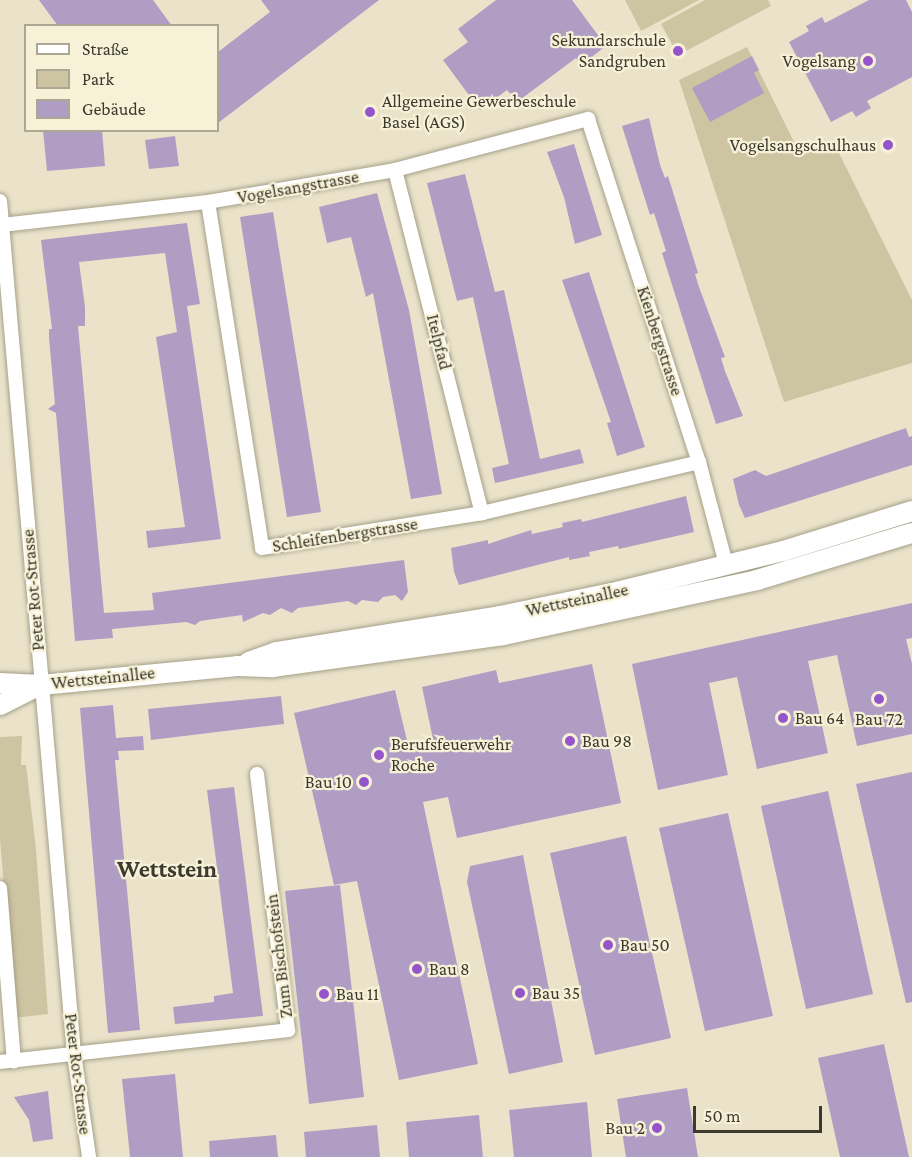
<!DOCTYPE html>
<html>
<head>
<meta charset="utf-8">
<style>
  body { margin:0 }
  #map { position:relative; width:912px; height:1157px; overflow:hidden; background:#eae3ca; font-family:"Crimson Pro",serif }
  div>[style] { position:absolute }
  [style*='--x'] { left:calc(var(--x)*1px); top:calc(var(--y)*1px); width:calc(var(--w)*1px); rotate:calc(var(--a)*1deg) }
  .green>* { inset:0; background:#cdc4a1 }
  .building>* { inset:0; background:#af9dc4 }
  .roads { filter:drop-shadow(0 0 2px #a6a089) drop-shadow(0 0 2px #a6a089) }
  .street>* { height:14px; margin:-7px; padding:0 7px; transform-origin:7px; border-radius:7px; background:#fff }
  .secondary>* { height:20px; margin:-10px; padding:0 10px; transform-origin:10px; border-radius:10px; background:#fff }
  .dots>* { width:16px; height:16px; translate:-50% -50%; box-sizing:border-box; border:3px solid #f7f1d7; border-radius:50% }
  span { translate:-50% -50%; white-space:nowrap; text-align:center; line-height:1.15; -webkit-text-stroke:4.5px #f7f1d7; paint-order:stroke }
  .poi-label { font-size:18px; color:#3c392f }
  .right { translate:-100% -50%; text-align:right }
  .left { translate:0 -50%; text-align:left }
  .street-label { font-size:18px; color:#3c392f }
  .district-label { font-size:24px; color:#3c392f; font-weight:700 }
  .legend { position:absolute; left:24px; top:24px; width:195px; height:108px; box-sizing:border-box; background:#f7f1d7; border:2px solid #aca794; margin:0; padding:8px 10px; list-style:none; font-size:18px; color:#3c392f }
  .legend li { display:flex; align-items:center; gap:12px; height:30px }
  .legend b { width:30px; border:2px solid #aca794 }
  .scale { position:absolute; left:693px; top:1106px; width:129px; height:27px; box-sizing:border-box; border:3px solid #3c392f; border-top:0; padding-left:8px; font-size:18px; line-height:21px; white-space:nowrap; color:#3c392f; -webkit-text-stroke:4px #f7f1d7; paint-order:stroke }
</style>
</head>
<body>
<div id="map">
  <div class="green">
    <i style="clip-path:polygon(625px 0,699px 0,641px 31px)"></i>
    <i style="clip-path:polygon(705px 0,768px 0,771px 6px,678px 55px,661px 24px)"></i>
    <i style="clip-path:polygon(747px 47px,801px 156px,833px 141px,912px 300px,912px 363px,784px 402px,679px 80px)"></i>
    <i style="clip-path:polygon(22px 736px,21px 765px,26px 765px,36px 849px,48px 1014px,14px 1018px,0 838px,0 737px)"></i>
  </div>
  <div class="building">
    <i style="clip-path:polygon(39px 0,153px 0,172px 26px,58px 26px)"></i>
    <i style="clip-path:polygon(261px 0,379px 0,218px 123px,218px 52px,270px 12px)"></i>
    <i style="clip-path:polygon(496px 0,572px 0,606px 46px,581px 65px,576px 58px,517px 102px,507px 90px,480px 110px,443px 60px,468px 42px,458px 29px)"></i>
    <i style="clip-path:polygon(869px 0,906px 0,912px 12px,912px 77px,867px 101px,871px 108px,856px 117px,852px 111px,831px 122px,789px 42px,809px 31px,806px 26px,822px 17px,825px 23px)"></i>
    <i style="clip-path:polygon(752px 56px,759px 70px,754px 73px,764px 93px,710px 122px,692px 88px)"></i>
    <i style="clip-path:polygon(649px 118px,660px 165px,665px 178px,668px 176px,698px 273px,695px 274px,699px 287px,725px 357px,721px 358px,725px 371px,743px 416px,716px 424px,662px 253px,666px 251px,654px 213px,650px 215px,622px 126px)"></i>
    <i style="clip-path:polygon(43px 130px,102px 130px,105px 166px,47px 171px)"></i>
    <i style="clip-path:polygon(175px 136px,179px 166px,149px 169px,145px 140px)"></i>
    <i style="clip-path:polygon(574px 144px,602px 235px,575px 244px,564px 197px,547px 152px)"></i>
    <i style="clip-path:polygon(465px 174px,495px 292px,504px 290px,540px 459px,580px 449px,584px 463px,495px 483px,492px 468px,509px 464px,473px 297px,457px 301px,427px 183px)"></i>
    <i style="clip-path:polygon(377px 193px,409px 310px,442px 494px,411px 499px,373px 293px,366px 297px,351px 237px,327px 243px,319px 207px)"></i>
    <i style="clip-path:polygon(273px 212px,321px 512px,287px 517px,240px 217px)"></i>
    <i style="clip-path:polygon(187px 223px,200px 304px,187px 306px,221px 539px,148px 548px,146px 531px,185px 527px,156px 337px,177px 332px,165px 253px,79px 262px,85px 307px,85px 326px,78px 326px,104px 613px,154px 610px,152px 593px,404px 560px,408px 592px,402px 601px,395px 595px,383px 597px,378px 602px,362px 600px,356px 605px,348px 601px,298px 608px,292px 613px,281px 608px,270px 615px,263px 613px,243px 622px,242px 615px,200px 621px,195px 625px,186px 622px,112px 629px,113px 638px,75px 641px,56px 413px,48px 409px,55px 404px,49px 338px,49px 329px,52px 329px,41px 240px)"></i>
    <i style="clip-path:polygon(589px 272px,645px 447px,617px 456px,607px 423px,611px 422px,562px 280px)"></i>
    <i style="clip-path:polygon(906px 428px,909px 437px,912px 436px,912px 465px,745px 518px,739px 505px,733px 479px,755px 470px,766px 476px)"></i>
    <i style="clip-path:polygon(686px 496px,694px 532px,619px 549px,618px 546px,589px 552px,590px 556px,569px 560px,569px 557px,459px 585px,454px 572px,451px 548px,488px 540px,488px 544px,531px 530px,532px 534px,563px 527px,562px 523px,581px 519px,582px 522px)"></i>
    <i style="clip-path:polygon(912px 603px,912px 638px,906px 639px,912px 664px,912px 734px,857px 746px,837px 655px,808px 661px,828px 753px,757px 769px,737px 677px,709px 683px,728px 775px,658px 790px,632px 664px)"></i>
    <i style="clip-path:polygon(592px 664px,621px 803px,457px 838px,448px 797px,423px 802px,478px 1064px,399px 1080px,357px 881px,334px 885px,294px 713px,395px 690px,408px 745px,433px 739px,422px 687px,496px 670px,499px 683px)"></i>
    <i style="clip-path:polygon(281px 696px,284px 724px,151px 740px,148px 709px)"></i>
    <i style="clip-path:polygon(113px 705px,116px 738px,143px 736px,144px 750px,118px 751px,119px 760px,115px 760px,140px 1030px,108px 1033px,80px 708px)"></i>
    <i style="clip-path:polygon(912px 772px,912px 1002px,906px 1003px,856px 784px)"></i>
    <i style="clip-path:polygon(234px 787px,263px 1016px,175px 1024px,173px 1007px,214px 1002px,214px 996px,233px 993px,207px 790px)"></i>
    <i style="clip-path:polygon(828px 791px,873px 994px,806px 1009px,761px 806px)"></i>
    <i style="clip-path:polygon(728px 813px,773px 1016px,705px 1031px,659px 828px)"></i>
    <i style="clip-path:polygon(626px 836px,671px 1038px,595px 1055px,550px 853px)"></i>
    <i style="clip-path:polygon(523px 855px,563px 1062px,509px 1074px,467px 882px,470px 866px)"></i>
    <i style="clip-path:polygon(340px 885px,364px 1097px,309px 1104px,285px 891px)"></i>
    <i style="clip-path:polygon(884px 1044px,909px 1157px,840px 1157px,818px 1058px)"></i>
    <i style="clip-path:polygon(175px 1074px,183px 1157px,130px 1157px,122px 1079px)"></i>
    <i style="clip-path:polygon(687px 1088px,698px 1157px,626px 1157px,617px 1099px)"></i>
    <i style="clip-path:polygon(48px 1091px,53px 1139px,33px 1142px,29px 1120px,14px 1097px)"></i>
    <i style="clip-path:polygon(587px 1102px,592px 1157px,514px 1157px,509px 1110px)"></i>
    <i style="clip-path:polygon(479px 1115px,483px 1157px,409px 1157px,406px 1122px)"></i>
    <i style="clip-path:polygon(377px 1125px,380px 1157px,306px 1157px,304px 1132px)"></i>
    <i style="clip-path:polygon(276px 1135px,278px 1157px,210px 1157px,209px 1141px)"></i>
  </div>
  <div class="roads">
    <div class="street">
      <i style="--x:395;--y:170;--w:354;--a:75.8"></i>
      <i style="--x:0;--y:201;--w:856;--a:85.04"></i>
      <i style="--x:74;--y:1054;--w:104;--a:81.7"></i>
      <i style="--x:208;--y:202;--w:350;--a:81.1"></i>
      <i style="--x:262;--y:548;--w:223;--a:-9"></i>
      <i style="--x:482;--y:513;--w:223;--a:-13.2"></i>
      <i style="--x:2;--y:225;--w:207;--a:-6.4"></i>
      <i style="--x:208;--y:202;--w:190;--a:-9.7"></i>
      <i style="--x:395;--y:170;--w:200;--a:-14.8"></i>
      <i style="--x:588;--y:119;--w:361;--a:72.1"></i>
      <i style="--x:699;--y:462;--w:106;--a:75.2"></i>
      <i style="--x:0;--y:888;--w:174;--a:85.4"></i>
      <i style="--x:0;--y:1062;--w:290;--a:-6.3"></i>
      <i style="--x:288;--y:1030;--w:258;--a:-96.9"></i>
    </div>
    <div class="secondary">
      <i style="--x:249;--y:662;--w:29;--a:-20"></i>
      <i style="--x:276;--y:652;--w:227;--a:-9.1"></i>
      <i style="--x:500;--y:616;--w:114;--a:-11.6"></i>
      <i style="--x:612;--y:593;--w:176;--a:-13.8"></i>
      <i style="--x:783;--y:551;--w:135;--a:-17.2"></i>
      <i style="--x:0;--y:683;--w:41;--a:2.8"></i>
      <i style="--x:41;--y:685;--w:197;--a:-5.5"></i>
      <i style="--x:237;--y:666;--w:36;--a:2"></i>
      <i style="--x:273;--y:667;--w:232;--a:-7.9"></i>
      <i style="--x:503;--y:635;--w:260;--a:-12.2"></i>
      <i style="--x:757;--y:580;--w:162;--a:-16.9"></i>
      <i style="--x:0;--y:705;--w:45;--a:-26.6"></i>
    </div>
  </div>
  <div class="dots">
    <i style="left:678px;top:51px;background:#9455cb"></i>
    <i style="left:868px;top:61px;background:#9455cb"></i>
    <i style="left:370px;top:112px;background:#9455cb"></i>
    <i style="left:888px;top:145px;background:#9455cb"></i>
    <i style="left:879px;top:699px;background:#9455cb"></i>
    <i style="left:783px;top:718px;background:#9455cb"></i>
    <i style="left:570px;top:741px;background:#9455cb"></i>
    <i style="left:379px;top:755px;background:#9455cb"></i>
    <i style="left:364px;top:782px;background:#9455cb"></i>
    <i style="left:608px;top:945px;background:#9455cb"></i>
    <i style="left:417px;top:969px;background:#9455cb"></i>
    <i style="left:520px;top:993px;background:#9455cb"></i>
    <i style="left:324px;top:994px;background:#9455cb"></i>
    <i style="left:657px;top:1128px;background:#9455cb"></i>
  </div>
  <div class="poi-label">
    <span class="right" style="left:666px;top:51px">Sekundarschule<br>Sandgruben</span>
    <span class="right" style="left:856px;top:61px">Vogelsang</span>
    <span class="left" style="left:382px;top:112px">Allgemeine Gewerbeschule<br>Basel (AGS)</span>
    <span class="right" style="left:876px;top:145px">Vogelsangschulhaus</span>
    <span class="left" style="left:795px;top:718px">Bau 64</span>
    <span style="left:879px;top:719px">Bau 72</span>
    <span class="left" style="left:582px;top:741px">Bau 98</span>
    <span class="left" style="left:391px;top:755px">Berufsfeuerwehr<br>Roche</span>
    <span class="right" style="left:352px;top:782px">Bau 10</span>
    <span class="left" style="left:620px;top:945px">Bau 50</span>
    <span class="left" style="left:429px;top:969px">Bau 8</span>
    <span class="left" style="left:532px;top:993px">Bau 35</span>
    <span class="left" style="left:336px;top:994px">Bau 11</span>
    <span class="right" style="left:645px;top:1128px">Bau 2</span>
  </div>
  <div class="street-label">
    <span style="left:298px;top:187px;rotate:-10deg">Vogelsangstrasse</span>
    <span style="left:660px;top:341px;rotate:72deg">Kienbergstrasse</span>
    <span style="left:439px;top:342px;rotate:76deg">Itelpfad</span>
    <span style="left:345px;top:535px;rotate:-9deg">Schleifenbergstrasse</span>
    <span style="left:33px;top:590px;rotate:-95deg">Peter Rot-Strasse</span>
    <span style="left:577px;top:600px;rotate:-12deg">Wettsteinallee</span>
    <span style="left:103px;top:678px;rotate:-6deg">Wettsteinallee</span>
    <span style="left:279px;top:956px;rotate:-97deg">Zum Bischofstein</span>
    <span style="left:78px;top:1074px;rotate:83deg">Peter Rot-Strasse</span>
  </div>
  <div class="district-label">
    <span style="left:167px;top:869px">Wettstein</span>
  </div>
  <ul class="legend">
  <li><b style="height:8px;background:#fff"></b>Straße</li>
  <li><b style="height:16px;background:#cdc4a1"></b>Park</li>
  <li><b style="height:16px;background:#af9dc4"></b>Gebäude</li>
  </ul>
  <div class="scale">50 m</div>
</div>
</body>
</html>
